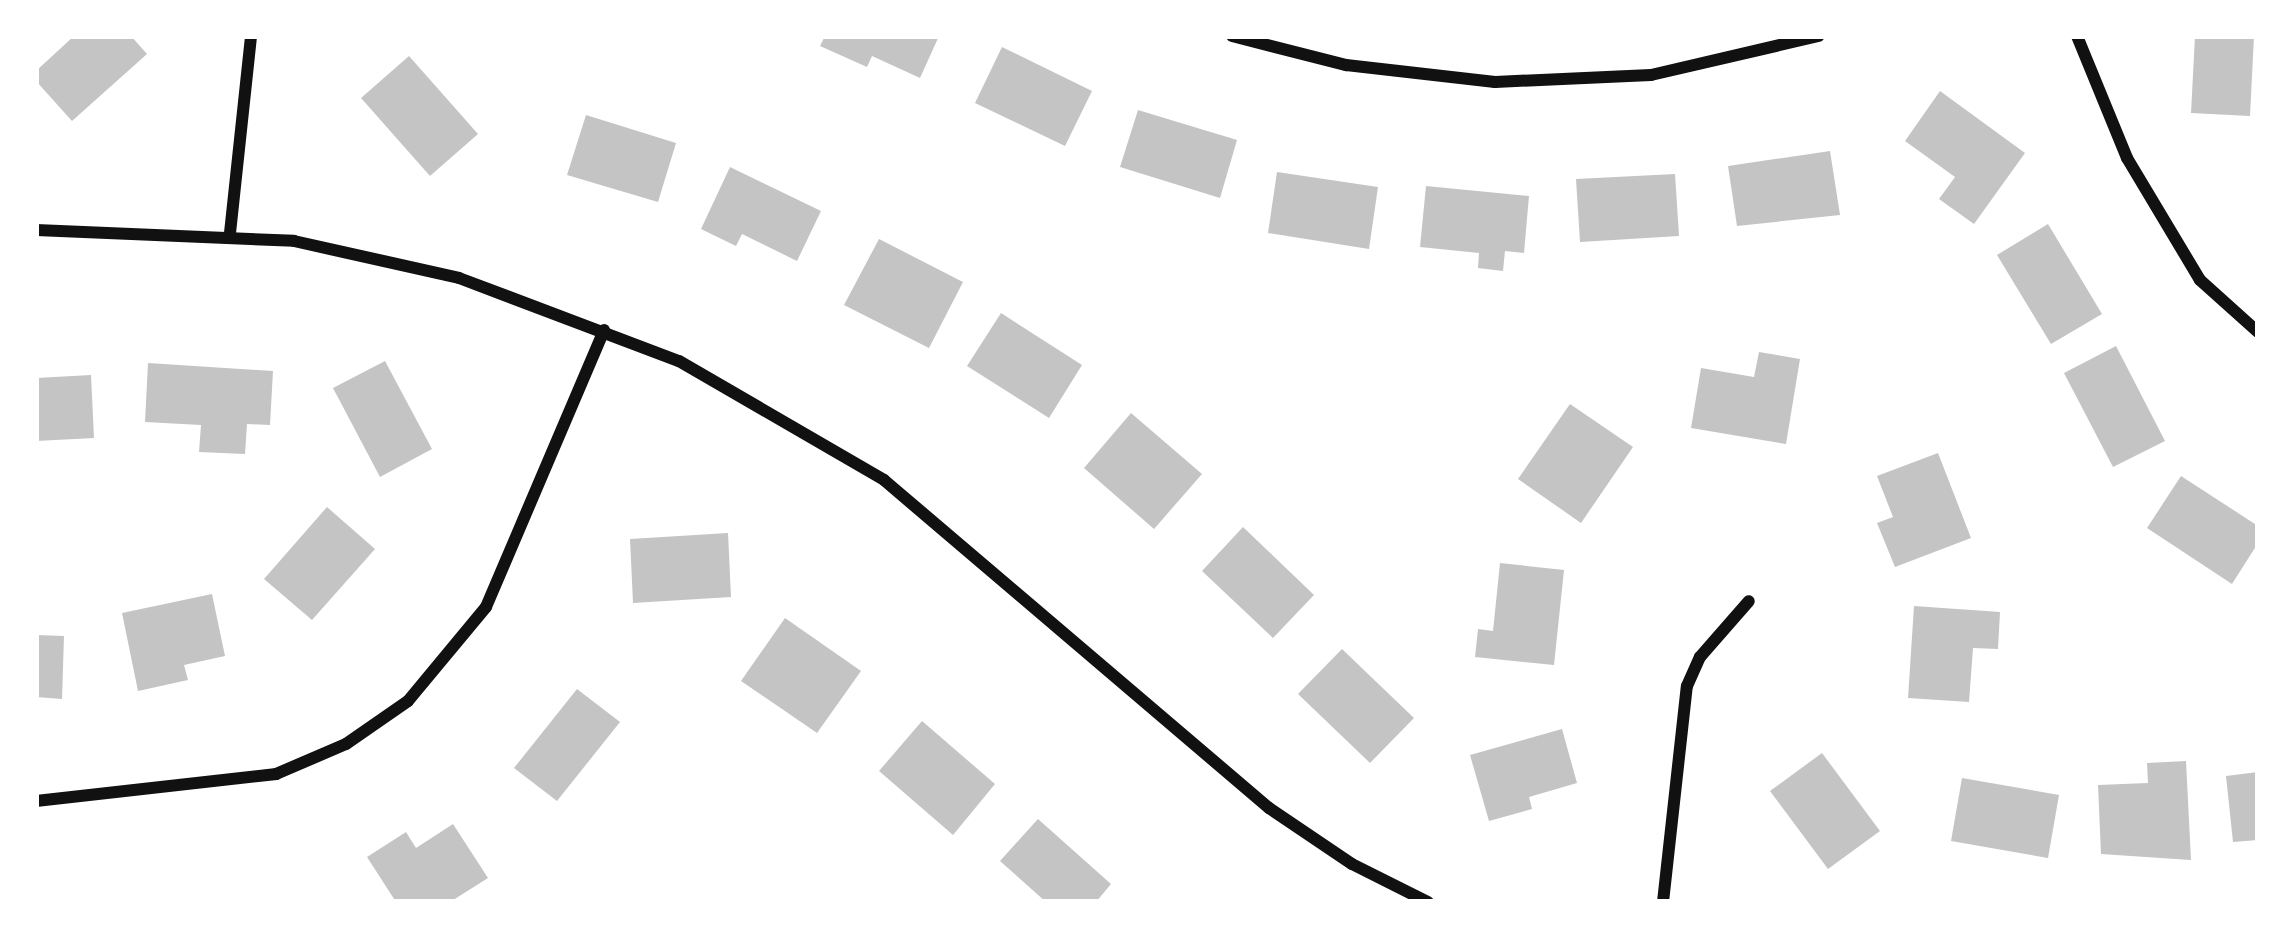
<!DOCTYPE html>
<html>
<head>
<meta charset="utf-8">
<style>
  body { margin:0 }
  #map { position:relative; width:2294px; height:938px; overflow:hidden; background:#fff; font-family:Figtree,sans-serif }
  div>[style] { position:absolute }
  [style*='--x'] { left:calc(var(--x)*1px); top:calc(var(--y)*1px); width:calc(var(--w)*1px); rotate:calc(var(--a)*1deg) }
  .building>* { inset:0; background:#c4c4c4 }
  .minor>* { height:12px; margin:-6px; padding:0 6px; transform-origin:6px; border-radius:6px; background:#111 }
  span { translate:-50% -50%; white-space:nowrap; text-align:center; line-height:1.15; -webkit-text-stroke:12px #fff; paint-order:stroke }
  .frame { position:absolute; inset:0; border:39px solid #fff; pointer-events:none }
</style>
</head>
<body>
<div id="map">
  <div class="building">
    <i style="clip-path:polygon(74px 36px,131px 36px,147px 54px,72px 121px,36px 81px,36px 71px)"></i>
    <i style="clip-path:polygon(825px 36px,939px 36px,920px 78px,872px 56px,867px 67px,820px 46px)"></i>
    <i style="clip-path:polygon(2195px 36px,2254px 36px,2250px 116px,2191px 113px)"></i>
    <i style="clip-path:polygon(1002px 47px,1092px 91px,1065px 146px,975px 103px)"></i>
    <i style="clip-path:polygon(409px 56px,478px 134px,430px 176px,361px 98px)"></i>
    <i style="clip-path:polygon(1940px 91px,2025px 153px,1974px 224px,1939px 199px,1955px 177px,1905px 141px)"></i>
    <i style="clip-path:polygon(1138px 110px,1237px 140px,1220px 198px,1120px 167px)"></i>
    <i style="clip-path:polygon(586px 115px,676px 143px,658px 202px,567px 175px)"></i>
    <i style="clip-path:polygon(1830px 151px,1840px 215px,1737px 226px,1728px 166px)"></i>
    <i style="clip-path:polygon(730px 167px,821px 211px,797px 261px,742px 234px,736px 246px,701px 229px)"></i>
    <i style="clip-path:polygon(1277px 172px,1378px 187px,1369px 249px,1268px 233px)"></i>
    <i style="clip-path:polygon(1675px 174px,1679px 236px,1580px 242px,1576px 179px)"></i>
    <i style="clip-path:polygon(1426px 186px,1529px 196px,1524px 253px,1505px 251px,1503px 271px,1478px 268px,1479px 253px,1420px 247px)"></i>
    <i style="clip-path:polygon(2048px 224px,2102px 314px,2051px 344px,1997px 255px)"></i>
    <i style="clip-path:polygon(879px 239px,963px 282px,929px 348px,844px 305px)"></i>
    <i style="clip-path:polygon(1001px 313px,1082px 365px,1049px 418px,967px 366px)"></i>
    <i style="clip-path:polygon(2116px 346px,2165px 441px,2113px 467px,2064px 373px)"></i>
    <i style="clip-path:polygon(1759px 352px,1800px 359px,1786px 444px,1691px 428px,1701px 368px,1754px 377px)"></i>
    <i style="clip-path:polygon(385px 361px,432px 449px,380px 477px,333px 388px)"></i>
    <i style="clip-path:polygon(148px 363px,273px 371px,270px 425px,247px 424px,245px 454px,199px 452px,201px 425px,145px 422px)"></i>
    <i style="clip-path:polygon(91px 375px,94px 438px,36px 441px,36px 378px)"></i>
    <i style="clip-path:polygon(1570px 404px,1633px 447px,1581px 523px,1518px 479px)"></i>
    <i style="clip-path:polygon(1131px 413px,1202px 474px,1154px 529px,1084px 468px)"></i>
    <i style="clip-path:polygon(1938px 453px,1971px 538px,1895px 567px,1877px 523px,1893px 517px,1877px 476px)"></i>
    <i style="clip-path:polygon(2181px 476px,2258px 526px,2258px 543px,2232px 584px,2147px 528px)"></i>
    <i style="clip-path:polygon(327px 507px,375px 549px,312px 620px,264px 579px)"></i>
    <i style="clip-path:polygon(1243px 527px,1314px 595px,1273px 638px,1202px 571px)"></i>
    <i style="clip-path:polygon(728px 533px,731px 597px,633px 603px,630px 539px)"></i>
    <i style="clip-path:polygon(1500px 563px,1564px 570px,1554px 665px,1475px 657px,1478px 629px,1493px 631px)"></i>
    <i style="clip-path:polygon(212px 594px,225px 656px,184px 665px,188px 680px,138px 691px,122px 613px)"></i>
    <i style="clip-path:polygon(1914px 606px,2000px 612px,1998px 649px,1973px 648px,1969px 702px,1908px 698px)"></i>
    <i style="clip-path:polygon(785px 618px,861px 671px,817px 733px,741px 681px)"></i>
    <i style="clip-path:polygon(36px 635px,64px 636px,62px 699px,36px 697px)"></i>
    <i style="clip-path:polygon(1342px 649px,1414px 718px,1370px 763px,1298px 694px)"></i>
    <i style="clip-path:polygon(577px 689px,620px 722px,557px 801px,514px 768px)"></i>
    <i style="clip-path:polygon(922px 721px,995px 784px,953px 835px,879px 771px)"></i>
    <i style="clip-path:polygon(1562px 729px,1577px 783px,1529px 797px,1532px 809px,1489px 821px,1470px 755px)"></i>
    <i style="clip-path:polygon(1822px 753px,1880px 831px,1828px 869px,1770px 791px)"></i>
    <i style="clip-path:polygon(2186px 761px,2191px 860px,2101px 854px,2098px 785px,2148px 783px,2147px 763px)"></i>
    <i style="clip-path:polygon(2258px 772px,2258px 840px,2233px 842px,2226px 776px)"></i>
    <i style="clip-path:polygon(1962px 778px,2059px 795px,2048px 858px,1951px 841px)"></i>
    <i style="clip-path:polygon(1038px 819px,1111px 884px,1096px 902px,1046px 902px,1000px 861px)"></i>
    <i style="clip-path:polygon(453px 824px,488px 878px,450px 902px,396px 902px,367px 857px,406px 832px,416px 848px)"></i>
  </div>
  <div class="minor">
    <i style="--x:1232;--y:36;--w:118;--a:14.3"></i>
    <i style="--x:1346;--y:65;--w:150;--a:6.5"></i>
    <i style="--x:1495;--y:82;--w:156;--a:-2.6"></i>
    <i style="--x:1651;--y:75;--w:172;--a:-13.1"></i>
    <i style="--x:2077;--y:36;--w:132;--a:67.7"></i>
    <i style="--x:2127;--y:158;--w:142;--a:59.1"></i>
    <i style="--x:2200;--y:280;--w:78;--a:41.9"></i>
    <i style="--x:36;--y:230;--w:258;--a:2.4"></i>
    <i style="--x:294;--y:241;--w:169;--a:12.6"></i>
    <i style="--x:459;--y:278;--w:235;--a:20.7"></i>
    <i style="--x:679;--y:361;--w:237;--a:30.1"></i>
    <i style="--x:884;--y:480;--w:506;--a:40.43"></i>
    <i style="--x:1269;--y:808;--w:100;--a:34"></i>
    <i style="--x:1352;--y:864;--w:85;--a:26.6"></i>
    <i style="--x:230;--y:233;--w:198;--a:-83.9"></i>
    <i style="--x:36;--y:801;--w:242;--a:-6.4"></i>
    <i style="--x:276;--y:774;--w:76;--a:-23.2"></i>
    <i style="--x:346;--y:744;--w:75;--a:-34.7"></i>
    <i style="--x:408;--y:701;--w:122;--a:-50.3"></i>
    <i style="--x:486;--y:607;--w:301;--a:-66.9"></i>
    <i style="--x:1663;--y:902;--w:217;--a:-83.7"></i>
    <i style="--x:1687;--y:686;--w:32;--a:-66"></i>
    <i style="--x:1700;--y:657;--w:74;--a:-48.8"></i>
  </div>
  <div class="frame"></div>
</div>
</body>
</html>
